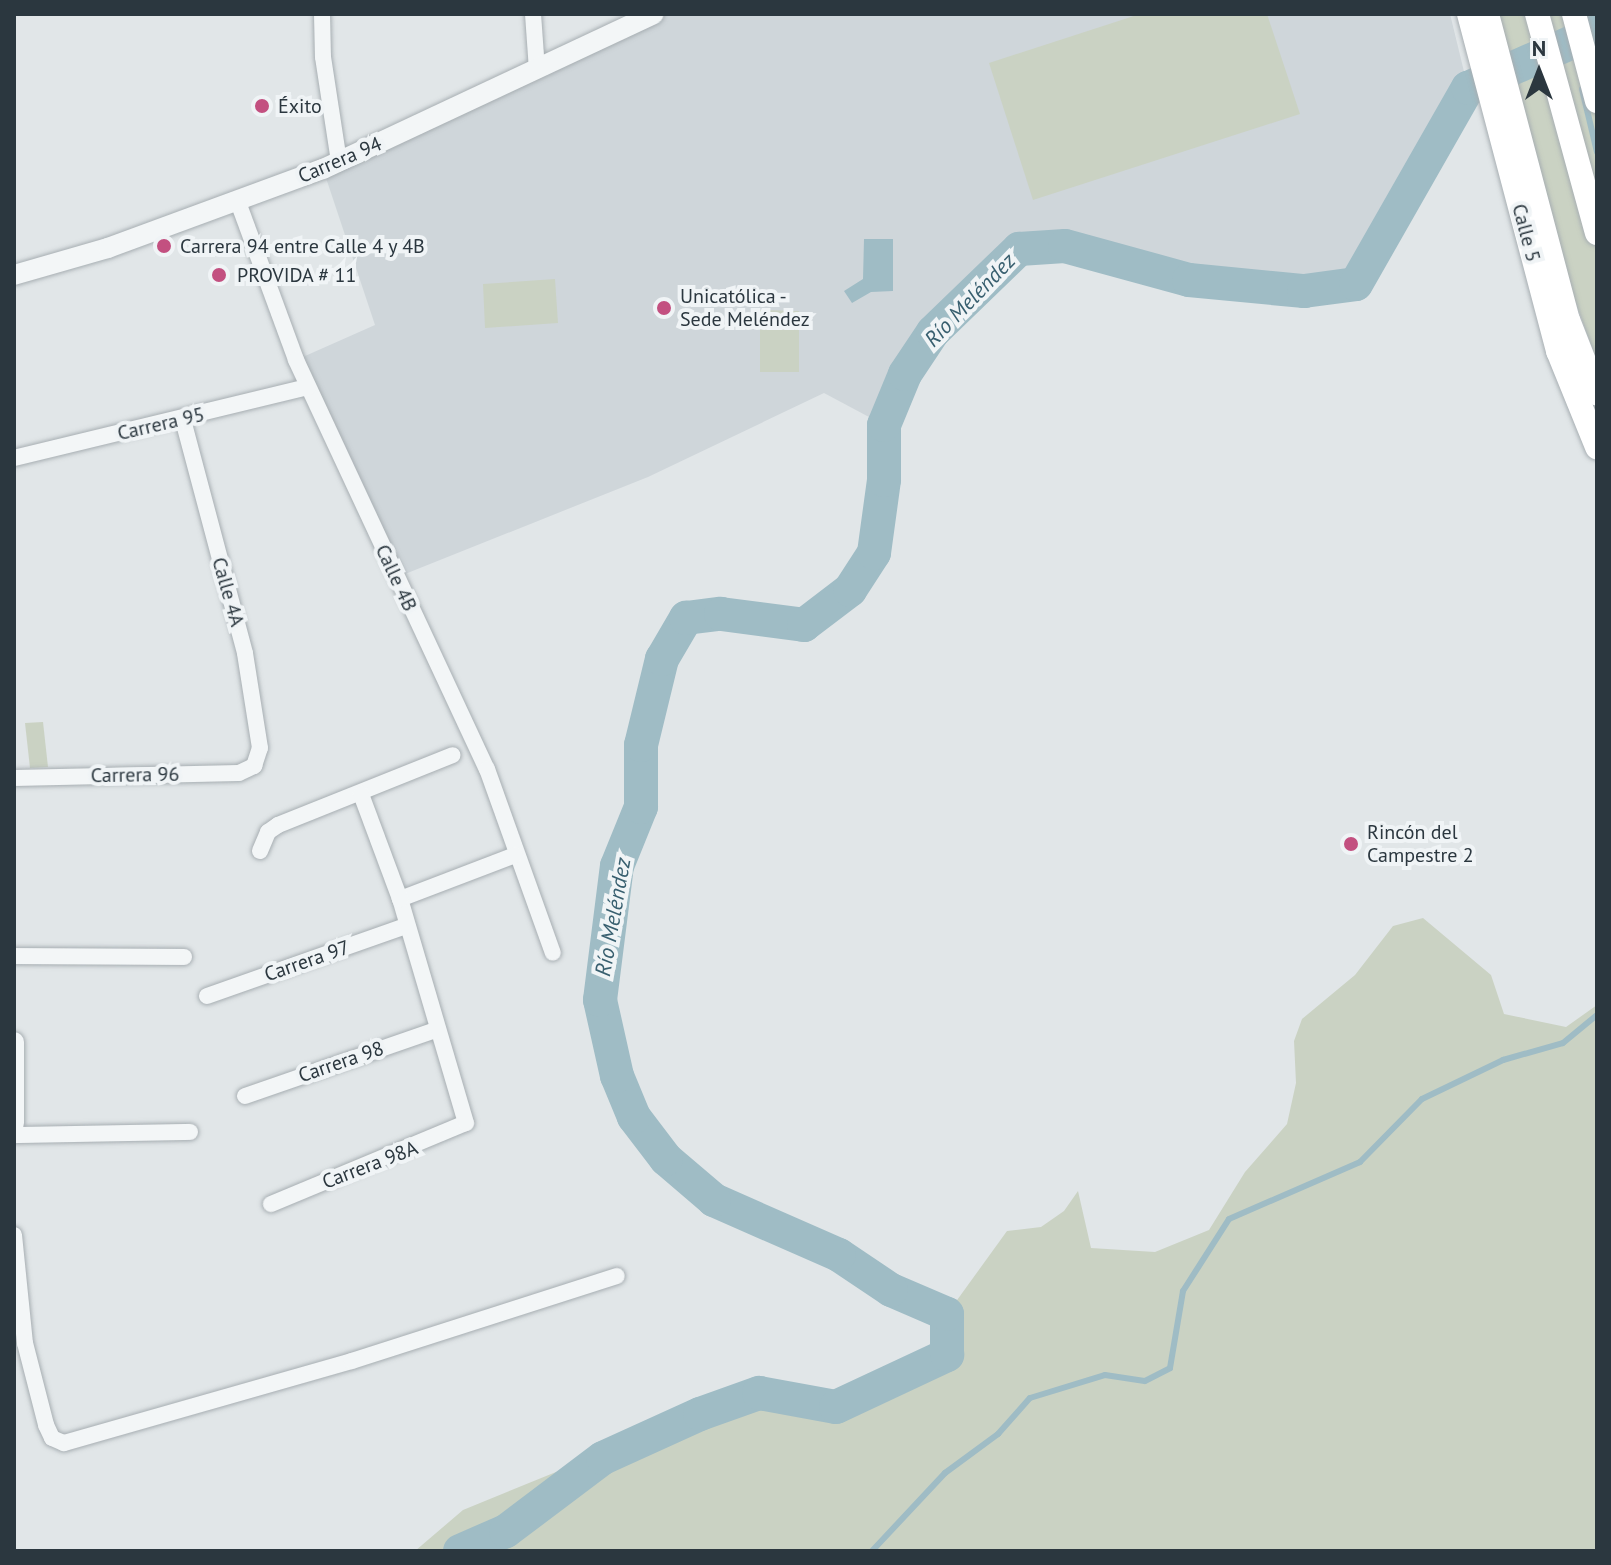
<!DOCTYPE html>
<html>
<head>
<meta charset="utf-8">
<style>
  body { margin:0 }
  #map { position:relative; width:1611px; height:1565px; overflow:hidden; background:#e1e6e8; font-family:"PT Sans",sans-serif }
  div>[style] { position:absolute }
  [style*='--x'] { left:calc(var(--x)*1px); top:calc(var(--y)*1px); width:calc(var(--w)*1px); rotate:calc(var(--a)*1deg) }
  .built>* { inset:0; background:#cfd6da }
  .green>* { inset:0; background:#cad2c3 }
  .water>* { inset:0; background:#9fbcc5 }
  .stream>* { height:6px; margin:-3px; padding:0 3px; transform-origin:3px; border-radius:3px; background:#9fbcc5 }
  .river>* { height:34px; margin:-17px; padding:0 17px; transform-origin:17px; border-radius:17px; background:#9fbcc5 }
  .roads { filter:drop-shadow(0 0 2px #a7aeb2) drop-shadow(0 0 2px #a7aeb2) }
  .minor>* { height:16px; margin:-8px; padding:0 8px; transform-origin:8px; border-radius:8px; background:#f3f6f7 }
  .tertiary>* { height:20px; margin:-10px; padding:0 10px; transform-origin:10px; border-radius:10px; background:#f3f6f7 }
  .primary>* { height:24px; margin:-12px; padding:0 12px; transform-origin:12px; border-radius:12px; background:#fff }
  .dots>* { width:22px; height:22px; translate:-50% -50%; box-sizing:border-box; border:4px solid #f0f4f6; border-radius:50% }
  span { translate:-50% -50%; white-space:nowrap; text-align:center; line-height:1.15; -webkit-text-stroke:8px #f0f4f6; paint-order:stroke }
  .poi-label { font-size:20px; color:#2b373f }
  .left { translate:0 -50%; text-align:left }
  .street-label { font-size:20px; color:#2b373f }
  .water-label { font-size:22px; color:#385f6f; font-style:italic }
  .frame { position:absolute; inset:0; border:16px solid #2b373f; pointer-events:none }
  .north { position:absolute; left:1499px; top:32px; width:80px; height:80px; -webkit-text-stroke:6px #f0f4f6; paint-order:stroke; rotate:0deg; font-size:22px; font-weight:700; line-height:32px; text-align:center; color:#2b373f }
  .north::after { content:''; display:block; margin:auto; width:28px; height:36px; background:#2b373f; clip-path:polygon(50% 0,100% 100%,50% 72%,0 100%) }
</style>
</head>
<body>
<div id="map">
  <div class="built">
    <i style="clip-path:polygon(654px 14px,1450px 14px,1468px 88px,1356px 284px,1304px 291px,1189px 280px,1065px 246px,1019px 249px,933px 332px,905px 374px,884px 425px,824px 393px,648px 477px,395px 578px,296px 360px,375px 325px,323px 169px)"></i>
  </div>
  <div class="green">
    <i style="clip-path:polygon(1140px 14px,1267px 14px,1300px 114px,1033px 200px,989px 63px)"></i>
    <i style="clip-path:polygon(1498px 14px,1597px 14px,1597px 31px,1581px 39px,1597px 101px,1597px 361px,1572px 293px)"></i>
    <i style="clip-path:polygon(555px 279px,558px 323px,485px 328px,483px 284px)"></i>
    <i style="clip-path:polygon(760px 310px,799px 311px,799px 372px,760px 372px)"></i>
    <i style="clip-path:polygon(43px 722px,48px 767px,30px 768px,25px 723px)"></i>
    <i style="clip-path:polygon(1423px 918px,1491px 975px,1504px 1014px,1566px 1027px,1597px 1005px,1597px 1551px,415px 1551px,463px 1510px,556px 1472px,595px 1465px,700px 1414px,759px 1393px,836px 1407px,946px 1355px,947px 1314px,1007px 1231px,1041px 1227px,1064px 1211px,1078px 1191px,1091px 1248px,1155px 1252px,1209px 1230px,1245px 1172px,1287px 1124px,1296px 1083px,1294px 1041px,1302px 1019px,1355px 975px,1393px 926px)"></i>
  </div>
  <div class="water">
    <i style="clip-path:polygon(864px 239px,893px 239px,893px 291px,871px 292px,852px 303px,844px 291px,863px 279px)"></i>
  </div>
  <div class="stream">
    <i style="--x:1582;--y:89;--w:65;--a:76.6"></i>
    <i style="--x:872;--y:1551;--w:107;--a:-46.9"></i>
    <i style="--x:945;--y:1473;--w:66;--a:-36.3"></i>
    <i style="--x:998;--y:1434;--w:48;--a:-48.4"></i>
    <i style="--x:1030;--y:1398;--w:78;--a:-17"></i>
    <i style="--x:1105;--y:1375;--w:40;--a:8.5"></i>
    <i style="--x:1145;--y:1381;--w:28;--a:-27"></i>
    <i style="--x:1170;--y:1368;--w:78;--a:-80.4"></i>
    <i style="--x:1183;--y:1291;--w:85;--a:-57.4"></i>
    <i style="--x:1229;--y:1219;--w:143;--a:-23.5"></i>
    <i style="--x:1360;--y:1162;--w:88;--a:-45.5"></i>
    <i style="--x:1422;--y:1099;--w:90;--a:-25.7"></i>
    <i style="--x:1503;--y:1060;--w:62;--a:-15.8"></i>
    <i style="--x:1563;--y:1043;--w:44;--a:-39.5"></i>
  </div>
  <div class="river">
    <i style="--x:460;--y:1551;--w:50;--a:-23.5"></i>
    <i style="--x:506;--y:1531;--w:121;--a:-37"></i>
    <i style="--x:603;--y:1458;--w:107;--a:-24.4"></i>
    <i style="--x:700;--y:1414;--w:63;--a:-19.6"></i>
    <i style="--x:759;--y:1393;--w:78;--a:10.3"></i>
    <i style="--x:836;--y:1407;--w:123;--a:-25.1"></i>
    <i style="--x:947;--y:1355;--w:41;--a:-90"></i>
    <i style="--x:947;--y:1314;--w:61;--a:-156.8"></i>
    <i style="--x:891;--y:1290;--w:63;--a:-146.1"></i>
    <i style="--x:839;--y:1255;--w:137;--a:-156.3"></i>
    <i style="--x:714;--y:1200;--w:63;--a:-139.5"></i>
    <i style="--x:666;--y:1159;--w:53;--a:-127.3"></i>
    <i style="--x:634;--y:1117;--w:44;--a:-112.5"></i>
    <i style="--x:617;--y:1076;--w:78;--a:-102.6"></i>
    <i style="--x:600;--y:1000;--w:135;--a:-82.8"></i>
    <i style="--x:617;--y:866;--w:64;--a:-67.9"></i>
    <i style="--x:641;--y:807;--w:62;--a:-90"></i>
    <i style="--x:641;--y:745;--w:89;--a:-76.3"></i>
    <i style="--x:662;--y:659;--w:48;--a:-59.7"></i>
    <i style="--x:686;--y:618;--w:35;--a:-7"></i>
    <i style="--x:721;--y:614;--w:84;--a:7.5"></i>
    <i style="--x:804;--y:625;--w:58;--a:-37.3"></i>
    <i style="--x:850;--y:590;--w:44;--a:-57"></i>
    <i style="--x:874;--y:553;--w:74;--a:-82.2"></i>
    <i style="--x:884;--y:480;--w:55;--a:-90"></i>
    <i style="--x:884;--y:425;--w:55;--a:-67.6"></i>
    <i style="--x:905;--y:374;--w:50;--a:-56.3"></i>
    <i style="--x:933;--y:332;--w:120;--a:-44"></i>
    <i style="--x:1019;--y:249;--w:46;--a:-3.7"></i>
    <i style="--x:1065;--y:246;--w:129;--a:15.3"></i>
    <i style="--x:1189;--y:280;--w:116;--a:5.5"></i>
    <i style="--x:1304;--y:291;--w:52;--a:-7.7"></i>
    <i style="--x:1356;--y:284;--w:226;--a:-60.3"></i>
    <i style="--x:1468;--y:88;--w:141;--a:-23.8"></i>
  </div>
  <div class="roads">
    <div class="minor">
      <i style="--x:322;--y:14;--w:43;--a:88.7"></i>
      <i style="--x:323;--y:57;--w:106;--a:81.3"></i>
      <i style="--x:533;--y:14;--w:56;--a:85.9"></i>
      <i style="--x:238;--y:202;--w:168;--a:69.8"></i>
      <i style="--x:296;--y:360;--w:451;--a:65"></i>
      <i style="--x:487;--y:769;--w:195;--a:70.3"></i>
      <i style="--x:14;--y:458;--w:302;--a:-13.6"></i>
      <i style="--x:14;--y:778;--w:225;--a:-1.3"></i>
      <i style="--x:239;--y:773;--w:17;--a:-25"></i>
      <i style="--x:254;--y:766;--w:19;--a:-72"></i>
      <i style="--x:260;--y:748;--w:96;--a:-99"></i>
      <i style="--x:245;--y:653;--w:241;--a:-104.9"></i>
      <i style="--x:260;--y:851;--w:21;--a:-67"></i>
      <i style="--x:268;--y:832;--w:12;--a:-35"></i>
      <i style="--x:278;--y:825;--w:188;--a:-21.8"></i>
      <i style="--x:400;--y:899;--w:123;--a:-20.9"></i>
      <i style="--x:14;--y:956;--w:170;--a:0.3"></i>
      <i style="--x:207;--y:996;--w:211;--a:-19.4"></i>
      <i style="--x:245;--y:1096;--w:204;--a:-19.1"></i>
      <i style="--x:14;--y:1135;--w:176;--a:-1"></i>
      <i style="--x:271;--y:1204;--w:211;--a:-22.6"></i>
      <i style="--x:466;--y:1123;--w:234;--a:-106.4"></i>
      <i style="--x:400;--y:899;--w:112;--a:-110.4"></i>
      <i style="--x:14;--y:1235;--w:109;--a:84.2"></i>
      <i style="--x:25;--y:1343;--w:85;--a:75.6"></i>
      <i style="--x:46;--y:1425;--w:14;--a:65"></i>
      <i style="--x:52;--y:1438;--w:13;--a:23"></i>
      <i style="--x:64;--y:1443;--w:299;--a:-15.9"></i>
      <i style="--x:352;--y:1361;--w:278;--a:-17.8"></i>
    </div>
    <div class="tertiary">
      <i style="--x:14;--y:275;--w:98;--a:-16"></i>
      <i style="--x:108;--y:248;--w:229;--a:-20.2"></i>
      <i style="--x:323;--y:169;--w:365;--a:-25.1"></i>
      <i style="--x:14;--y:1042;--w:81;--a:90"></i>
    </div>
    <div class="primary">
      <i style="--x:1469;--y:14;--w:349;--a:75.2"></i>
      <i style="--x:1558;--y:351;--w:104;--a:67.9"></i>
      <i style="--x:1487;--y:14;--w:317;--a:75.2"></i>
      <i style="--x:1568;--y:320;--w:79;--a:68.6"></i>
      <i style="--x:1537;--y:14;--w:227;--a:74.7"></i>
      <i style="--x:1574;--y:14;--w:90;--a:75.2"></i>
    </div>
  </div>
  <div class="dots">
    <i style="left:262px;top:106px;background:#c35080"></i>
    <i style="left:164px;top:246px;background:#c35080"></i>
    <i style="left:219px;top:275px;background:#c35080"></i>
    <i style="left:664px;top:308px;background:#c35080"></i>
    <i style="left:1351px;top:844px;background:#c35080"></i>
  </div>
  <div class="poi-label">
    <span class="left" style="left:278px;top:106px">Éxito</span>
    <span class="left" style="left:180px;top:246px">Carrera 94 entre Calle 4 y 4B</span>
    <span class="left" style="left:237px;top:275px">PROVIDA # 11</span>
    <span class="left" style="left:680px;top:308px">Unicatólica -<br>Sede Meléndez</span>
    <span class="left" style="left:1367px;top:844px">Rincón del<br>Campestre 2</span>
  </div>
  <div class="street-label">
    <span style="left:340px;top:160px;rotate:-23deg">Carrera 94</span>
    <span style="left:1526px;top:233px;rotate:75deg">Calle 5</span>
    <span style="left:161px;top:424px;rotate:-13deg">Carrera 95</span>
    <span style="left:396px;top:578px;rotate:65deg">Calle 4B</span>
    <span style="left:228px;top:592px;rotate:74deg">Calle 4A</span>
    <span style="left:135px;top:775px;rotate:-1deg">Carrera 96</span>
    <span style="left:307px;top:961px;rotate:-19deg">Carrera 97</span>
    <span style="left:341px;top:1062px;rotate:-19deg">Carrera 98</span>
    <span style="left:370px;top:1165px;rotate:-21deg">Carrera 98A</span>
  </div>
  <div class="water-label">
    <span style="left:970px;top:300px;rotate:-46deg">Río Meléndez</span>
    <span style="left:613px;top:917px;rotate:-80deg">Río Meléndez</span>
  </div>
  <div class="frame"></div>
  <div class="north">N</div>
</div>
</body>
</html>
